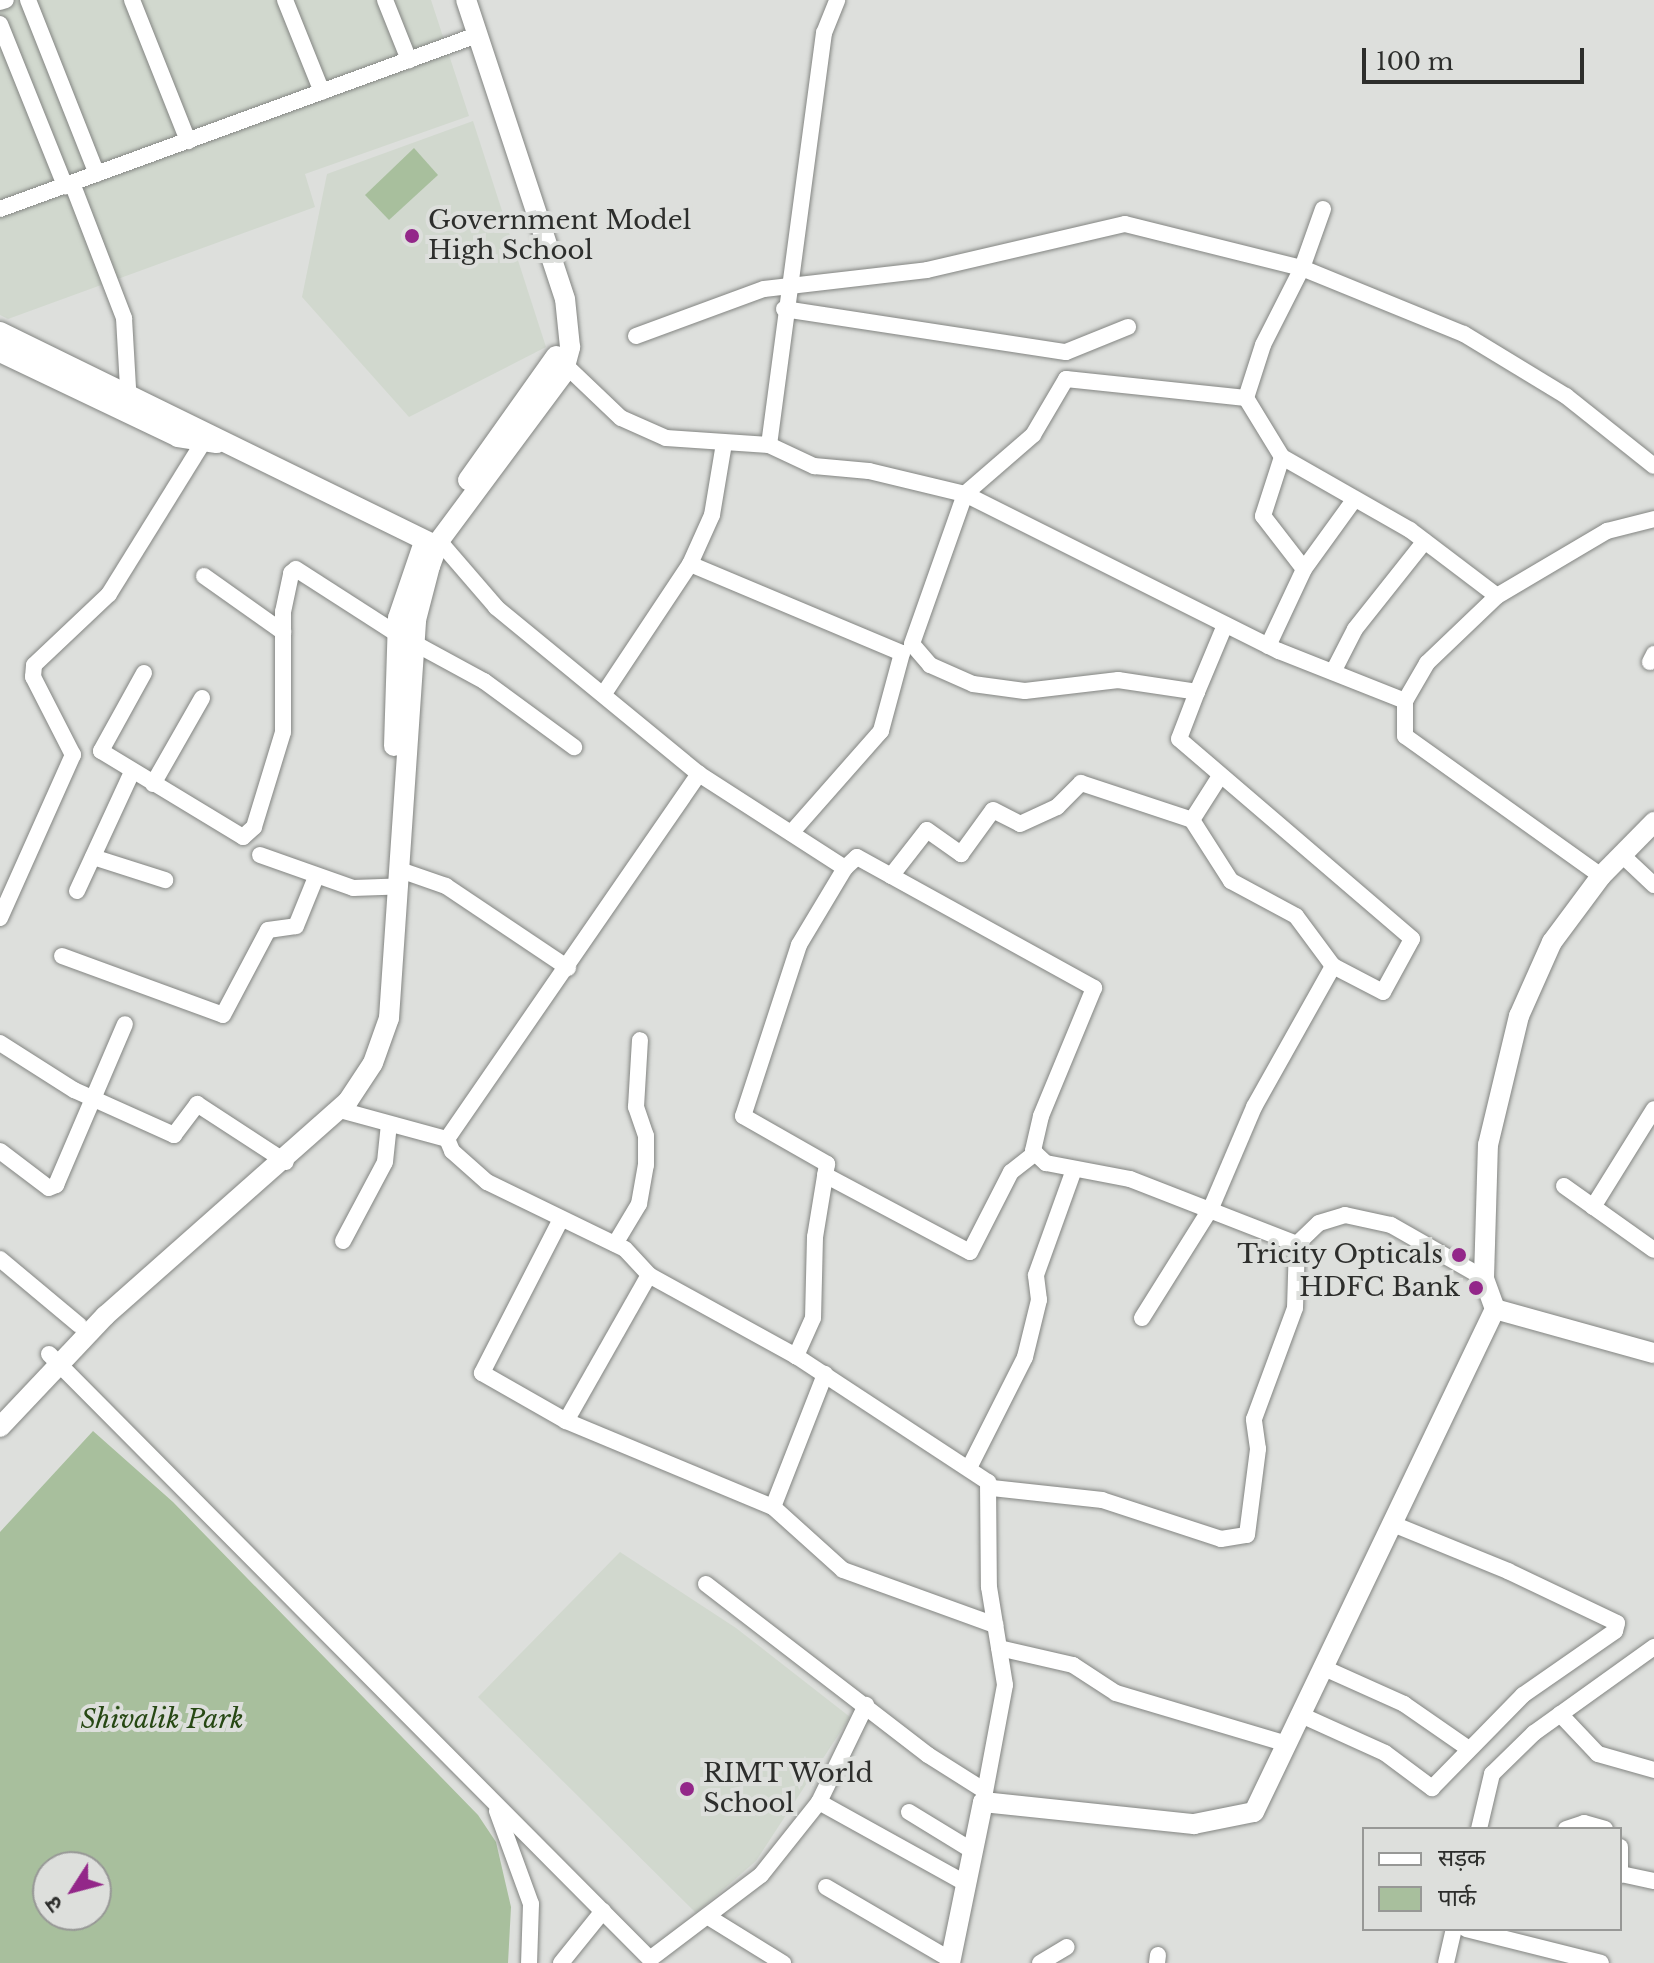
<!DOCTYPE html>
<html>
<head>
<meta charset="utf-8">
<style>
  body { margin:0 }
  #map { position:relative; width:1654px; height:1963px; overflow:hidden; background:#dddfdc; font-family:"Libre Baskerville","Noto Sans Devanagari",serif }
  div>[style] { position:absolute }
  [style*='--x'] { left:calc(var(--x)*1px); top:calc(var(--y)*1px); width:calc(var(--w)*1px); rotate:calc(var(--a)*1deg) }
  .built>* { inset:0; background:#d1d8ce }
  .green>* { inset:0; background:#a8bf9d }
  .roads { filter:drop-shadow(0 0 2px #838582) drop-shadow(0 0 2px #838582) }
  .minor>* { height:16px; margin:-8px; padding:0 8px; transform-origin:8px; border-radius:8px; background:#fff }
  .tertiary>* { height:20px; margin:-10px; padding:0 10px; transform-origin:10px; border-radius:10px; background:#fff }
  .dots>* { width:22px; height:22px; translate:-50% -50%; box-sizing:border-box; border:4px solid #dddfdc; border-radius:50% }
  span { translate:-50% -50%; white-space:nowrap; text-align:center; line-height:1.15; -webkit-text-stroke:8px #dddfdc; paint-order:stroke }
  .poi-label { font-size:26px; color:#2d2e2c }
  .left { translate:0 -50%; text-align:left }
  .right { translate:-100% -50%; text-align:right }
  .park-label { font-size:26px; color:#274814; font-style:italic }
  .legend { position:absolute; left:1362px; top:1827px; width:260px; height:104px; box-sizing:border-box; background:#dddfdc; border:2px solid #979896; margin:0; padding:10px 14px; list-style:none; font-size:24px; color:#2d2e2c }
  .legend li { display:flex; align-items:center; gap:16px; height:40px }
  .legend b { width:40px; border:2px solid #979896 }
  .north { position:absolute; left:32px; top:1851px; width:80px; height:80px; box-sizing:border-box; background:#dddfdc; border:2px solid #979896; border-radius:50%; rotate:234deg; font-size:22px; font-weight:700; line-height:32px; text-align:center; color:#2d2e2c }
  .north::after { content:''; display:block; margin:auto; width:28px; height:36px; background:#932789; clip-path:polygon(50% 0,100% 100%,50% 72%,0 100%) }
  .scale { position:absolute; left:1362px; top:48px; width:222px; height:36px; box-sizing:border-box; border:4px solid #2d2e2c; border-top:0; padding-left:10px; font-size:24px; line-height:28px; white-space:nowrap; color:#2d2e2c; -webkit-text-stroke:6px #dddfdc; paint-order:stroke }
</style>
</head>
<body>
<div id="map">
  <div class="built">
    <i style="clip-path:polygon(0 0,431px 0,469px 116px,305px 174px,315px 207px,8px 319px,0 315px)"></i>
    <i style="clip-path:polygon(473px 121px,546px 347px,409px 417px,302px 297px,327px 174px)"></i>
    <i style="clip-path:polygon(620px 1552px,736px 1628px,850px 1717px,756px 1861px,696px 1913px,478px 1697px)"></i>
  </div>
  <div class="green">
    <i style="clip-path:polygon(414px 148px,438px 175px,389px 220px,365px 195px)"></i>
    <i style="clip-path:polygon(evenodd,93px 1431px,173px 1502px,478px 1815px,496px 1842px,511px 1907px,508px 1963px,0 1963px,0 1532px,93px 1431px,48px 1867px,96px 1867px,96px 1915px,48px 1915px,48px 1867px)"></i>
  </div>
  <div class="roads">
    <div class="minor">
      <i style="--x:28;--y:0;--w:187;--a:68.4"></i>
      <i style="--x:132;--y:0;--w:152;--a:68.3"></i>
      <i style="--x:285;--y:0;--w:99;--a:68.1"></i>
      <i style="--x:385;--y:0;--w:65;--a:68.2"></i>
      <i style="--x:0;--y:2;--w:6;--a:-18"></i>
      <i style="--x:0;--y:24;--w:175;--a:68.1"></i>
      <i style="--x:72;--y:183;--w:145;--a:68.9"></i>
      <i style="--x:124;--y:318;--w:86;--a:86.7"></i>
      <i style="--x:0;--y:209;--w:508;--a:-20.04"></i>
      <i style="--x:1323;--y:209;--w:63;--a:109.6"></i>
      <i style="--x:1302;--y:268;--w:175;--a:22.2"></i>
      <i style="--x:1464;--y:334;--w:119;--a:31.3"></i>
      <i style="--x:1566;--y:396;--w:112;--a:38.5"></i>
      <i style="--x:784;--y:309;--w:285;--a:8.7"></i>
      <i style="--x:1066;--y:352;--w:67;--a:-22"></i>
      <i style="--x:636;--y:336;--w:136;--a:-20.2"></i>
      <i style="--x:764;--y:289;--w:164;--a:-6.6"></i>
      <i style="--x:927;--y:270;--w:203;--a:-13.1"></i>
      <i style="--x:1125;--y:224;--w:182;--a:14"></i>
      <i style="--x:1302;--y:268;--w:86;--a:116.9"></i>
      <i style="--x:1263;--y:345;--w:56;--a:107.8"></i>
      <i style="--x:1246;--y:398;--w:181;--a:-174"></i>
      <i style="--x:1066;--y:379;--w:65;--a:120.5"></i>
      <i style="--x:1033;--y:435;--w:90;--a:139.1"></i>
      <i style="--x:965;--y:494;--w:159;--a:109.5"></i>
      <i style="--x:912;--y:644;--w:28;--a:49"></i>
      <i style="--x:930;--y:665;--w:47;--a:23.8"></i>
      <i style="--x:973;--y:684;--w:52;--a:7.7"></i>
      <i style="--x:1025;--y:691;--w:94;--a:-6.7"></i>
      <i style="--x:1118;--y:680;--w:80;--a:8.6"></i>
      <i style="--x:1197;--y:692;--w:73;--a:-67.3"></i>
      <i style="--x:560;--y:360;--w:84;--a:43.6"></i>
      <i style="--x:621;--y:418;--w:49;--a:24"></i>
      <i style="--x:666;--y:438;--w:103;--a:3.9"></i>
      <i style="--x:769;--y:445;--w:416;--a:-82.4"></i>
      <i style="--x:824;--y:33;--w:35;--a:-68"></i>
      <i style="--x:1246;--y:398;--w:69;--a:58.6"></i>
      <i style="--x:1282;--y:457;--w:147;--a:29.7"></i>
      <i style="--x:1410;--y:530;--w:109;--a:37.2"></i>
      <i style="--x:769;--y:445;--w:50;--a:25"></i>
      <i style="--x:814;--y:466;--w:55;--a:5.2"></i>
      <i style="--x:869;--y:471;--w:99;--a:13.5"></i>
      <i style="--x:965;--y:494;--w:351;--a:26.6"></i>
      <i style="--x:1279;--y:651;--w:136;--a:21.6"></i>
      <i style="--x:1405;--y:701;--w:35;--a:90"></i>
      <i style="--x:1405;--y:736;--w:241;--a:35.5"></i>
      <i style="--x:1282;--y:457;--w:62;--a:107.9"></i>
      <i style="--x:1263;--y:516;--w:67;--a:52.3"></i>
      <i style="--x:690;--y:564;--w:230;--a:22.8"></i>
      <i style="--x:902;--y:653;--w:81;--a:105.1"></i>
      <i style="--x:881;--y:731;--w:136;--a:131.4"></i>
      <i style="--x:204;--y:576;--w:97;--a:35.3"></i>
      <i style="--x:414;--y:643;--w:80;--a:28.5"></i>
      <i style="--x:484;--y:681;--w:112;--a:36.3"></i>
      <i style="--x:1268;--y:646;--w:85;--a:-64.9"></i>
      <i style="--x:1304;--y:569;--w:85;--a:-54.1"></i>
      <i style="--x:1650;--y:662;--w:9;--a:-63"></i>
      <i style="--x:1333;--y:672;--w:48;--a:-62.9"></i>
      <i style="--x:1355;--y:629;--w:112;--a:-51.5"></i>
      <i style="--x:144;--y:673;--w:89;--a:118.9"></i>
      <i style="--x:101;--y:751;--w:166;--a:31.2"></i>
      <i style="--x:243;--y:837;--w:15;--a:-42"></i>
      <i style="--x:254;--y:827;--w:99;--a:-73"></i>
      <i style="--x:283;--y:732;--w:120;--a:-90"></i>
      <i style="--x:283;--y:612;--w:40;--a:-78"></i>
      <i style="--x:291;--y:573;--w:6;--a:-39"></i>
      <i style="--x:296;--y:569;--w:120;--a:32.8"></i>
      <i style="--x:605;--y:692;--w:154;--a:-56.4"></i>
      <i style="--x:690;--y:564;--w:54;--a:-65.8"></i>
      <i style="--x:712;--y:515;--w:73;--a:-80.5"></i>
      <i style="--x:1197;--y:692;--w:50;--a:111"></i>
      <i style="--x:1179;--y:739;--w:307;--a:40.6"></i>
      <i style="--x:1412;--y:939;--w:60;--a:118.7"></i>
      <i style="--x:1383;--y:992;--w:56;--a:-152.5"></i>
      <i style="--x:1405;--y:701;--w:44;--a:-59.9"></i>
      <i style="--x:1427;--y:663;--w:97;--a:-43.7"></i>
      <i style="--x:1497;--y:596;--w:128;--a:-30.6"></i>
      <i style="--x:1607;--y:531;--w:49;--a:-14.3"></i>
      <i style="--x:699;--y:774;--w:174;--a:32.8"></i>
      <i style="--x:845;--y:868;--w:90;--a:120.9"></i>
      <i style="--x:799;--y:945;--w:180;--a:108.1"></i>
      <i style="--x:743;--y:1116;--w:97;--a:29.7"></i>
      <i style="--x:827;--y:1164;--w:74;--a:99.3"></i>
      <i style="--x:815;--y:1237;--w:81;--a:91.4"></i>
      <i style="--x:813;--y:1318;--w:42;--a:114.1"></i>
      <i style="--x:153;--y:784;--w:99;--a:-60.3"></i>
      <i style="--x:260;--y:855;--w:99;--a:19.5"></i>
      <i style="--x:353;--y:888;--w:36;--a:-2"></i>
      <i style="--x:1622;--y:855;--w:44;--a:43.2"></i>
      <i style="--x:93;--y:857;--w:76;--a:17.7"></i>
      <i style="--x:845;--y:868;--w:16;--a:-43"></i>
      <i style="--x:857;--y:857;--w:271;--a:28.9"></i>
      <i style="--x:1094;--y:988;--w:139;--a:112.5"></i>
      <i style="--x:1041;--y:1116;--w:36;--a:103"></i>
      <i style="--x:1033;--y:1151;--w:18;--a:43"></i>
      <i style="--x:1046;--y:1163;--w:86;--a:10.8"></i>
      <i style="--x:1130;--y:1179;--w:179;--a:21.3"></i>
      <i style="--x:1297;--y:1244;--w:30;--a:-44"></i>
      <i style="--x:1319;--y:1223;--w:27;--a:-17"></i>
      <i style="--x:1345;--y:1215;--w:47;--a:12.3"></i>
      <i style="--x:1391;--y:1225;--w:107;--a:29.7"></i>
      <i style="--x:400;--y:870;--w:49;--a:19.2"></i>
      <i style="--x:446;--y:886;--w:147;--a:33.9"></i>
      <i style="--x:891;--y:876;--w:58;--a:-52"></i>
      <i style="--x:927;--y:830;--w:42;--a:35.2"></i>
      <i style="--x:961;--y:854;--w:54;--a:-54"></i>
      <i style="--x:993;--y:810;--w:30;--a:27"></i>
      <i style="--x:1020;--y:824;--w:41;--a:-24.7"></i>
      <i style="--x:1057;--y:807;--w:34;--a:-45"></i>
      <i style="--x:1081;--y:783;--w:117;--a:18.4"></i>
      <i style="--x:77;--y:891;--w:131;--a:-65.2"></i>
      <i style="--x:0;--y:918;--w:179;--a:-65.9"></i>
      <i style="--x:73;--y:755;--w:88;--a:-117.1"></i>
      <i style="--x:33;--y:677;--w:12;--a:-85"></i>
      <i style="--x:34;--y:665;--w:103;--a:-43.4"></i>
      <i style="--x:109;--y:594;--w:180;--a:-58.2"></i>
      <i style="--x:62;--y:956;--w:171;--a:20.1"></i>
      <i style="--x:223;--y:1015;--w:96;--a:-62.1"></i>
      <i style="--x:268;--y:930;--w:28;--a:-8"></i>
      <i style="--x:296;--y:926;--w:53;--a:-67.8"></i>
      <i style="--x:0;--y:1043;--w:88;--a:32.4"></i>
      <i style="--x:74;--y:1090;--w:110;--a:24.2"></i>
      <i style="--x:174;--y:1135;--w:39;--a:-53"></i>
      <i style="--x:197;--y:1104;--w:106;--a:33.1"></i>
      <i style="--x:340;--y:1110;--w:111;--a:15.2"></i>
      <i style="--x:447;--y:1139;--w:444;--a:-55.4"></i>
      <i style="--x:699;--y:774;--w:263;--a:-140.6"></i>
      <i style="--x:496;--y:607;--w:87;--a:-130.8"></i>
      <i style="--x:447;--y:1139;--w:13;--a:67"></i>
      <i style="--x:452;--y:1151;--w:47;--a:41.5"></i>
      <i style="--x:487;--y:1182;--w:153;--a:25.9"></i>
      <i style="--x:625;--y:1249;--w:35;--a:47"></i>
      <i style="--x:649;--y:1275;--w:168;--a:28.9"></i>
      <i style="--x:796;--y:1356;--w:230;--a:33.3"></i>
      <i style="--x:988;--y:1482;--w:105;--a:89.5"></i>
      <i style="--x:989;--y:1587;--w:99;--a:80.7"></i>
      <i style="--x:1005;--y:1685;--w:119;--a:100.6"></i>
      <i style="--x:0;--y:1151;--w:61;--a:37.1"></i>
      <i style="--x:49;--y:1188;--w:8;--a:-23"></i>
      <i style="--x:56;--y:1185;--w:175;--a:-66.8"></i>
      <i style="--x:825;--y:1175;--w:164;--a:28"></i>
      <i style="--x:970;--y:1252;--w:90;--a:-62.9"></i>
      <i style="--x:1011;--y:1172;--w:31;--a:-38"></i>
      <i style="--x:1564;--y:1186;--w:110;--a:35.4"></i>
      <i style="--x:1593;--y:1207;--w:115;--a:-58.1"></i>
      <i style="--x:560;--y:1221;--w:171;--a:117.2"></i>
      <i style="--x:482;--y:1373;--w:97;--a:29.7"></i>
      <i style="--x:566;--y:1421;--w:224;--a:22.6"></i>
      <i style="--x:773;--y:1507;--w:94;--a:42"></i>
      <i style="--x:843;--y:1570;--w:162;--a:19.9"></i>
      <i style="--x:343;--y:1241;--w:89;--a:-62"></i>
      <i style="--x:385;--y:1162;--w:38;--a:-84"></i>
      <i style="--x:615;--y:1244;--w:47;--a:-59"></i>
      <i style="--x:639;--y:1204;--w:40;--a:-80"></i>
      <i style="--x:646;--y:1165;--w:29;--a:-90"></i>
      <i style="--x:646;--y:1136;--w:31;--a:-109"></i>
      <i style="--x:636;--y:1107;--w:67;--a:-86.6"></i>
      <i style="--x:0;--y:1259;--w:103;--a:39.9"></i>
      <i style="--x:1142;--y:1318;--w:130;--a:-57.9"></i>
      <i style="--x:1211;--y:1208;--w:110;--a:-66.9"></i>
      <i style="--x:1254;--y:1107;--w:162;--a:-60.7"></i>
      <i style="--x:1333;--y:966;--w:62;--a:-126.5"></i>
      <i style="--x:1296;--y:916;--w:74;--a:-151.7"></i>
      <i style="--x:1231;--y:881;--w:72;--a:-122.6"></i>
      <i style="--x:1192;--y:820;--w:52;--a:-57.5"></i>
      <i style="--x:49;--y:1354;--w:853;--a:45.19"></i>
      <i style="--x:650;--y:1959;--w:139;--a:-37.1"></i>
      <i style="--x:761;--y:1875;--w:93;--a:-51.5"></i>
      <i style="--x:819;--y:1802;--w:108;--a:-64.1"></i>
      <i style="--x:566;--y:1421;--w:168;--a:-60.4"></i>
      <i style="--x:969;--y:1468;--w:124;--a:-63.2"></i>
      <i style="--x:1025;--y:1357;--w:59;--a:-76.2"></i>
      <i style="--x:1039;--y:1300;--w:25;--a:-97"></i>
      <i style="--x:1036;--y:1275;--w:109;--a:-70.2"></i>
      <i style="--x:992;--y:1488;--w:111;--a:6.2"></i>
      <i style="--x:1102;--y:1500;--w:125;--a:18.1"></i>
      <i style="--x:1221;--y:1539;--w:26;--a:-9"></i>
      <i style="--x:1247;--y:1535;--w:87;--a:-82.7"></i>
      <i style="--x:1258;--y:1449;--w:30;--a:-98"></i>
      <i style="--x:1254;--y:1419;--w:118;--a:-69.7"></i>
      <i style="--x:1295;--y:1308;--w:64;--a:-88.2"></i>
      <i style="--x:773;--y:1507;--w:143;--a:-68.6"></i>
      <i style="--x:706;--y:1584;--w:280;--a:37.6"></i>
      <i style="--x:928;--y:1755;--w:67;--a:32.3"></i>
      <i style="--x:999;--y:1648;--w:76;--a:12.9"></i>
      <i style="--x:1073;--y:1665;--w:51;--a:33.1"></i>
      <i style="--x:1116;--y:1693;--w:178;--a:16.6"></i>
      <i style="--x:1324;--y:1668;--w:88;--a:24.2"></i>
      <i style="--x:1404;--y:1704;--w:79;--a:34.7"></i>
      <i style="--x:1560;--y:1714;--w:55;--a:46.5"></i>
      <i style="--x:1598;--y:1754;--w:58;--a:15.9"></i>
      <i style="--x:1301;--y:1715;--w:92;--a:24.3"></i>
      <i style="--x:1385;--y:1753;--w:59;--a:36.7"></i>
      <i style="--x:1432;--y:1788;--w:130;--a:-45.6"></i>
      <i style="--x:1523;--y:1695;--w:112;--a:-34.8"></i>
      <i style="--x:1615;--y:1631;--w:8;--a:-76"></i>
      <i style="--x:1617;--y:1623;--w:121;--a:-154.5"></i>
      <i style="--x:1508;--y:1571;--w:124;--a:-157.8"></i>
      <i style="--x:819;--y:1802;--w:167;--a:29"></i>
      <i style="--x:497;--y:1811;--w:99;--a:69.9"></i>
      <i style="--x:531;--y:1904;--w:59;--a:91.9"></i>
      <i style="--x:909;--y:1812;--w:75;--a:31.4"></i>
      <i style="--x:1479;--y:1829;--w:57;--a:-76.7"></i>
      <i style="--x:1492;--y:1774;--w:59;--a:-44.3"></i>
      <i style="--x:1534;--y:1733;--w:148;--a:-35.6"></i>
      <i style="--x:1566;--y:1829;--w:19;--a:-18"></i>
      <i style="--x:1584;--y:1823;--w:22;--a:16"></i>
      <i style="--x:1620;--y:1847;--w:28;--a:90"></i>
      <i style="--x:1621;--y:1874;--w:34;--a:12"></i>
      <i style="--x:826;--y:1887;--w:145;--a:30.3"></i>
      <i style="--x:710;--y:1918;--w:86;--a:31.7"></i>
      <i style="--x:1466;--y:1929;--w:139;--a:14.1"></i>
      <i style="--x:561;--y:1963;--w:67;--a:-51.1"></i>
      <i style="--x:1040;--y:1963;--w:31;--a:-31"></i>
      <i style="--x:1157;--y:1963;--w:8;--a:-83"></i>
      <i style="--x:1446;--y:1963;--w:35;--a:-77"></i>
    </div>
    <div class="tertiary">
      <i style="--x:0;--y:332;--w:487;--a:26.1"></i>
      <i style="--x:0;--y:352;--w:197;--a:25.5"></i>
      <i style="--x:178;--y:437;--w:39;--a:9"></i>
      <i style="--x:468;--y:480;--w:152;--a:-54.6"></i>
      <i style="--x:394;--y:746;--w:128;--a:-88.2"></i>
      <i style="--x:398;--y:618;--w:80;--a:-71.1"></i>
      <i style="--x:1495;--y:1309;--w:165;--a:15.5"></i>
      <i style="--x:0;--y:1427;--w:153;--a:-46.6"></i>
      <i style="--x:105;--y:1316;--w:324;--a:-41.5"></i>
      <i style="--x:348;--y:1101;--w:45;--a:-56.7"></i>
      <i style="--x:373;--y:1063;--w:48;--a:-70.4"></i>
      <i style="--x:389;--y:1018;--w:399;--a:-86.1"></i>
      <i style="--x:416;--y:620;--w:56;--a:-75.5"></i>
      <i style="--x:430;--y:566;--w:27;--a:-70"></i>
      <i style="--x:439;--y:541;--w:208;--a:-53.4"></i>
      <i style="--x:563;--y:374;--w:28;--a:-75"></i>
      <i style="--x:570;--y:347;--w:48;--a:-95.9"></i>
      <i style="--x:565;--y:299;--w:315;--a:-108.3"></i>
      <i style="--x:950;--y:1963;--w:164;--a:-78.4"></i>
      <i style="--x:983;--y:1802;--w:212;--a:6"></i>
      <i style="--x:1194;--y:1824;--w:61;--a:-11.3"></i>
      <i style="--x:1254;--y:1812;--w:558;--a:-64.4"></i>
      <i style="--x:1495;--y:1309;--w:33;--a:-110"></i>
      <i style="--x:1484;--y:1278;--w:133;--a:-88.3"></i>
      <i style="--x:1488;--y:1145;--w:133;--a:-76.5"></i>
      <i style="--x:1519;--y:1016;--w:81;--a:-66"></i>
      <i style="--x:1552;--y:942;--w:82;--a:-53.4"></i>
      <i style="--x:1601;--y:876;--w:76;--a:-45.5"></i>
    </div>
  </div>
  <div class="dots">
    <i style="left:412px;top:236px;background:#932789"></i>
    <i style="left:1459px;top:1255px;background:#932789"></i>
    <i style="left:1476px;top:1288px;background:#932789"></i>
    <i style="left:687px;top:1789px;background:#932789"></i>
  </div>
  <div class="poi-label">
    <span class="left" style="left:428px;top:236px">Government Model<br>High School</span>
    <span class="right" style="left:1443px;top:1255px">Tricity Opticals</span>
    <span class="right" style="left:1460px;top:1288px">HDFC Bank</span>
    <span class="left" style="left:703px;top:1789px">RIMT World<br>School</span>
  </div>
  <div class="park-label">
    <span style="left:162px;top:1720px">Shivalik Park</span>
  </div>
  <ul class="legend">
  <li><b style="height:10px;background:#fff"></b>सड़क</li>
  <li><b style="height:22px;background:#a8bf9d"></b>पार्क</li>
  </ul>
  <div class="north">उ</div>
  <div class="scale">100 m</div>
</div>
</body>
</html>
